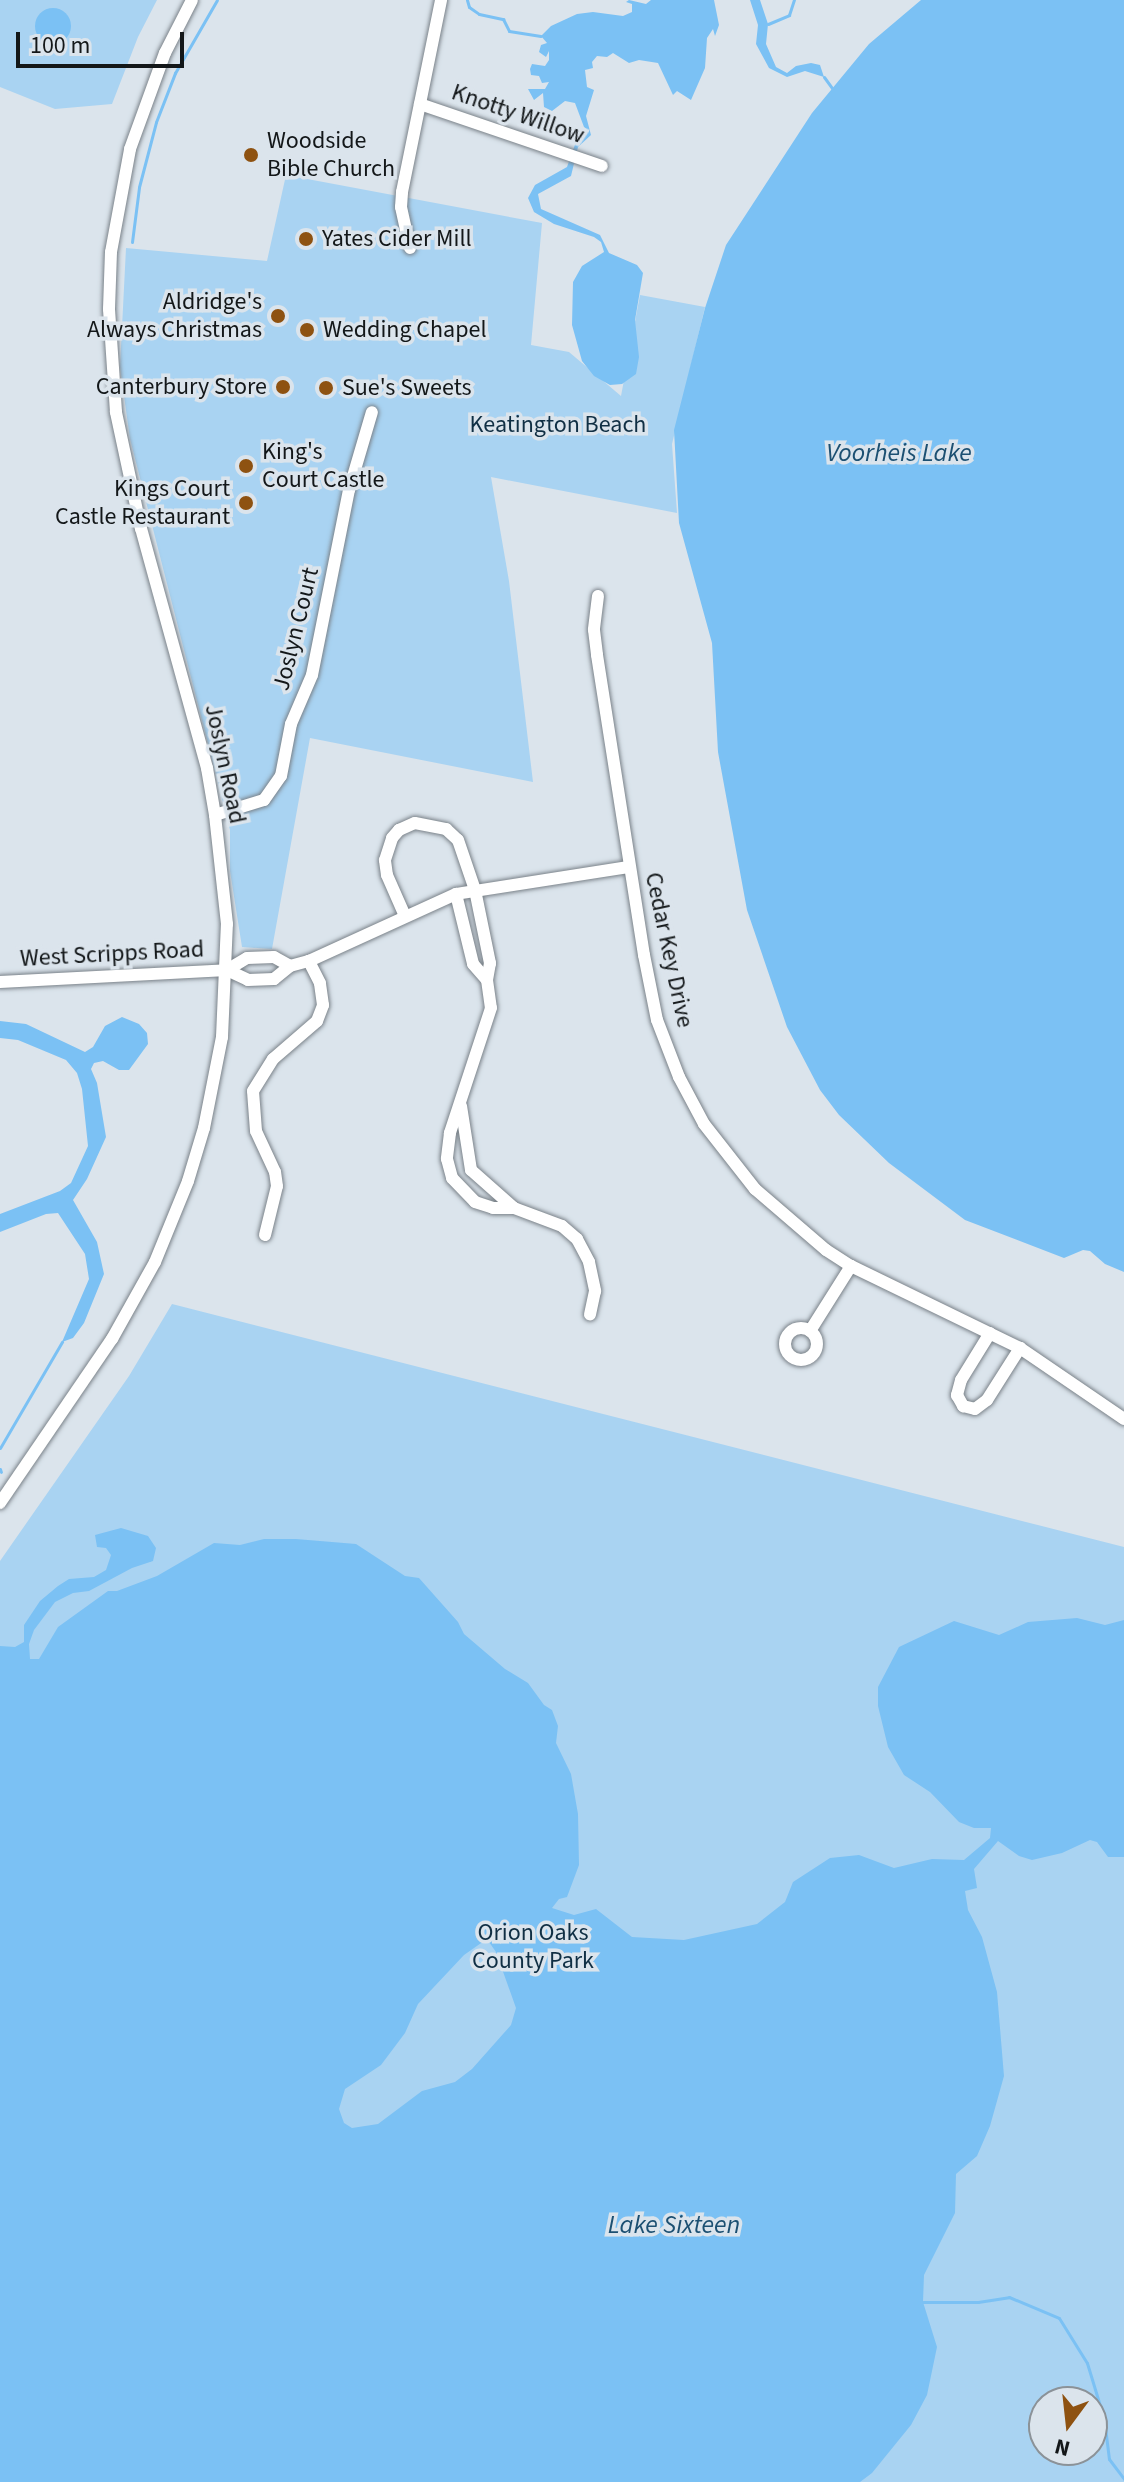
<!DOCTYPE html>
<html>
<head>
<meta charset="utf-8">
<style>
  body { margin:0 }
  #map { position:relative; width:1124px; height:2482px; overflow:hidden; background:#dbe4ec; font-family:"Source Sans 3",sans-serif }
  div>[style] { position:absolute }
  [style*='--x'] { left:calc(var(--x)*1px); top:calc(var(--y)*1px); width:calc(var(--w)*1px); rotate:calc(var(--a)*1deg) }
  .green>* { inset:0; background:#a9d3f2 }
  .water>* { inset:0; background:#7bc1f4 }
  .round { border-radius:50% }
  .stream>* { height:3px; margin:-1.5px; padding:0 1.5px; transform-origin:1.5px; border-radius:1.5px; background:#7bc1f4 }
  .roads { filter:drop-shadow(0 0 2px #7a8289) drop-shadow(0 0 2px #7a8289) }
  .minor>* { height:12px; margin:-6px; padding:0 6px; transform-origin:6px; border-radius:6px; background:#fff }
  .minor>.ring { margin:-6px; padding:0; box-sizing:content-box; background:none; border:12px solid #fff; border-radius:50% }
  .dots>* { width:22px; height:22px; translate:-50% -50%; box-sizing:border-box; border:4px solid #dbe4ec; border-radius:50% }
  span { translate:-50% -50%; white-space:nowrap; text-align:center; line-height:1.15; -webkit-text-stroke:7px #dbe4ec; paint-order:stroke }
  .street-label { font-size:24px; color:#131719 }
  .poi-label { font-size:24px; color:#131719 }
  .left { translate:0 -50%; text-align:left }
  .right { translate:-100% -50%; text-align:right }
  .park-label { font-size:24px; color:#102f44 }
  .water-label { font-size:26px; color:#1c5072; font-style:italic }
  .north { position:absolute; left:1028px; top:2386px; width:80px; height:80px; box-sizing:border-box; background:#dbe4ec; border:2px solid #8b9298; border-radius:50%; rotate:195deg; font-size:22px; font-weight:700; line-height:32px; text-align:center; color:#131719 }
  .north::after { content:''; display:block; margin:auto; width:28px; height:36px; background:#8e5211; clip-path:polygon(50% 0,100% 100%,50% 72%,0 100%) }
  .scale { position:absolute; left:16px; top:32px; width:168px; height:36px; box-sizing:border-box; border:4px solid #131719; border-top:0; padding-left:10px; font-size:24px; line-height:28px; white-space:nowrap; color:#131719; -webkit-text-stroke:6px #dbe4ec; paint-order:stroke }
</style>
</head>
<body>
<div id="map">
  <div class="green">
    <i style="clip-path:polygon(0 0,157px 0,138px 37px,112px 104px,55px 109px,0 87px)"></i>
    <i style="clip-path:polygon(286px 175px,542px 223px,531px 345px,569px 352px,621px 396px,640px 295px,705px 307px,672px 444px,677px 513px,491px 477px,509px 581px,533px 782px,310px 738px,272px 949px,242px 947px,230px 871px,230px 830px,130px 439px,120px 367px,126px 248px,267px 261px)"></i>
    <i style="clip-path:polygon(evenodd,172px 1304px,1124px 1547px,1124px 2482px,0 2482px,0 1561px,129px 1376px,172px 1304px,1044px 2402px,1092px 2402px,1092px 2450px,1044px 2450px,1044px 2402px)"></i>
  </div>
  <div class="water">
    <i style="clip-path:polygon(629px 0,646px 4px,651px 0,714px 0,719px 25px,715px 36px,713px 29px,707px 38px,705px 68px,691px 100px,677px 91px,673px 95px,658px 63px,639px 60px,629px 63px,613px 53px,607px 57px,597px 56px,592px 62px,593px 68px,585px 70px,587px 87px,594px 90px,586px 116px,591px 135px,578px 147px,571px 176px,538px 194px,541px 209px,600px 235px,609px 253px,637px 265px,643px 273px,635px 320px,639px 357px,636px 374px,622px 384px,610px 385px,594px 376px,582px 361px,572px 325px,573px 282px,582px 266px,604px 252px,601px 242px,594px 237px,554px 224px,534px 212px,528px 198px,535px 185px,567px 167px,577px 139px,589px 131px,584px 127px,575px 103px,565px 101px,552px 111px,544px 107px,543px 93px,534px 100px,528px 89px,545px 89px,549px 82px,542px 83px,539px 76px,531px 75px,530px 69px,532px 64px,545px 66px,549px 60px,549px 51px,546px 57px,539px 52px,541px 45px,547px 43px,541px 36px,551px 26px,577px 14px,593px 12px,623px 16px,632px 12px,632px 4px,626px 2px)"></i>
    <i style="clip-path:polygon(750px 0,760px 0,768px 24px,766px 44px,776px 67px,787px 73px,796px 66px,811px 63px,820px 65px,824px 77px,805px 71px,787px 77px,769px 68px,756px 44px,758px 25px)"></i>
    <i style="clip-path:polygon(921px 0,1124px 0,1124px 1272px,1105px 1264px,1090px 1251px,1083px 1250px,1064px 1258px,965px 1220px,889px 1163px,839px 1115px,820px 1090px,787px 1027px,747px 910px,718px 752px,712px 643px,679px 523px,674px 430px,705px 308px,726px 245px,812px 113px,869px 44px)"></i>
    <i class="round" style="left:35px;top:8px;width:36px;height:36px"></i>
    <i style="clip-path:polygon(122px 1017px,139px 1024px,147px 1033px,148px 1044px,129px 1070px,119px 1070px,103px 1061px,94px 1063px,91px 1069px,97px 1083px,106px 1137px,87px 1179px,73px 1200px,97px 1242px,104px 1274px,84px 1323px,73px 1338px,62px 1342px,89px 1279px,85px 1254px,58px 1213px,46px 1214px,0 1232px,0 1214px,60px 1191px,71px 1183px,88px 1146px,82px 1089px,77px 1073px,66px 1060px,18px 1040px,0 1038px,0 1021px,26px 1024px,85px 1052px,93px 1047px,105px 1026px)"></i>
    <i style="clip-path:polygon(evenodd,121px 1528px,148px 1536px,156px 1548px,153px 1561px,132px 1568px,89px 1591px,73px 1593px,55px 1602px,34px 1630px,29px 1644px,30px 1659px,39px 1659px,58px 1627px,108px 1591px,117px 1591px,157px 1576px,214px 1543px,240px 1545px,264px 1539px,296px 1539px,356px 1544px,405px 1576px,419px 1578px,458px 1622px,464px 1634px,505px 1669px,528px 1683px,544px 1705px,552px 1710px,558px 1726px,556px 1743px,571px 1774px,578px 1814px,579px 1865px,567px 1897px,559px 1899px,552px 1908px,574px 1915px,596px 1909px,632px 1937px,684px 1940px,757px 1924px,785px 1902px,793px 1882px,830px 1858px,859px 1855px,894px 1868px,932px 1859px,964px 1860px,990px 1838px,991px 1828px,974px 1828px,959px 1822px,930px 1792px,904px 1775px,888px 1747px,878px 1706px,878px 1687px,899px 1647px,954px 1621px,999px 1635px,1028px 1622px,1077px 1618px,1105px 1625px,1124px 1620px,1124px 1857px,1108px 1857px,1097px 1842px,1090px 1840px,1062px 1853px,1032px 1860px,1019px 1856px,998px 1841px,974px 1869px,977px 1888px,965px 1891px,968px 1910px,982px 1937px,997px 1992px,1004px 2076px,990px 2126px,977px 2156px,956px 2174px,955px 2213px,924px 2275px,923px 2302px,937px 2347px,927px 2395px,911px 2425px,872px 2473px,860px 2482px,0 2482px,0 1646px,15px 1647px,24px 1642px,24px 1625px,40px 1601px,58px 1586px,69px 1579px,94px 1577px,106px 1570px,111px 1555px,106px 1548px,97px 1547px,95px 1535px,121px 1528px,484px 1941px,489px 1942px,496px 1952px,516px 2008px,511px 2025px,472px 2069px,455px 2082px,422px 2091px,378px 2124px,352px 2128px,344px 2123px,339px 2109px,345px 2089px,381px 2065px,405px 2033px,418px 2004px,464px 1955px,484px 1941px)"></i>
  </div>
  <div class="stream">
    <i style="--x:467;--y:0;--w:7;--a:74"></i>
    <i style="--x:469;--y:7;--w:12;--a:35"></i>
    <i style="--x:479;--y:14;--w:25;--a:12"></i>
    <i style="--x:503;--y:19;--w:13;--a:63"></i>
    <i style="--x:509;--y:31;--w:32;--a:9"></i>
    <i style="--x:768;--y:24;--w:23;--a:-23"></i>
    <i style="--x:789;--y:15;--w:16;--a:-72"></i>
    <i style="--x:824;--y:77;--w:14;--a:54"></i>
    <i style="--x:132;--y:242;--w:55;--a:-82.7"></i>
    <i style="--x:139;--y:187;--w:67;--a:-75.3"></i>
    <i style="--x:156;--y:122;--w:53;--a:-68.8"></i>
    <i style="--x:175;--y:73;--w:84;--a:-60.1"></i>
    <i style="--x:0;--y:1448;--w:123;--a:-59.7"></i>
    <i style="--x:0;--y:1469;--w:3;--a:72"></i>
    <i style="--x:923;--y:2302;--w:55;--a:0"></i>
    <i style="--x:978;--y:2302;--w:31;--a:-9"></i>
    <i style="--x:1009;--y:2297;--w:54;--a:22.8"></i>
    <i style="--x:1059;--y:2318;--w:53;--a:58.1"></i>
    <i style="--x:1087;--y:2363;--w:59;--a:73.1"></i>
    <i style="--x:1104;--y:2419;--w:40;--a:82.9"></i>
    <i style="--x:1109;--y:2459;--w:25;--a:53"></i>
  </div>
  <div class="roads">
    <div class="minor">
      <i style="--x:420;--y:104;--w:192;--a:18.8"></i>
      <i style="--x:410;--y:248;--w:42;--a:-102.4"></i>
      <i style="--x:401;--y:207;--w:15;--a:-86"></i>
      <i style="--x:402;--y:192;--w:196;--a:-78.5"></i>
      <i style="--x:598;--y:596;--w:34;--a:97"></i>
      <i style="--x:594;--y:630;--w:25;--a:83"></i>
      <i style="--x:597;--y:655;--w:304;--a:81.1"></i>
      <i style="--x:644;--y:955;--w:66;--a:78.7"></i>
      <i style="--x:657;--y:1020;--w:61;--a:68.9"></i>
      <i style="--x:679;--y:1077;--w:53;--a:62"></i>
      <i style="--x:704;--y:1124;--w:83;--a:51.9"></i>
      <i style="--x:755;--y:1189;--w:94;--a:40.7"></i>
      <i style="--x:826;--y:1250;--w:30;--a:33"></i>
      <i style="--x:851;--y:1266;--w:188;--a:25.9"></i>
      <i style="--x:1020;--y:1348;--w:126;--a:34.3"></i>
      <i style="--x:215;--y:815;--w:51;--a:-17"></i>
      <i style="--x:264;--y:800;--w:29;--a:-55"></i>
      <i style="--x:281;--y:776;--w:53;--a:-79.1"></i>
      <i style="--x:291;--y:724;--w:53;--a:-66.8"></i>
      <i style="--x:312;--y:675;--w:189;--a:-78.7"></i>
      <i style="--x:349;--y:490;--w:81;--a:-73.6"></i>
      <i style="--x:456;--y:894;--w:72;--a:76.3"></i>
      <i style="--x:473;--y:964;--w:21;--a:49"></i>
      <i style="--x:405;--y:916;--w:45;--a:-113.7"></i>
      <i style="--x:387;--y:875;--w:15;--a:-98"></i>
      <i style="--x:385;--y:860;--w:23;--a:-72"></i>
      <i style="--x:392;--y:838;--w:11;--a:-49"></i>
      <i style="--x:399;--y:830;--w:17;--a:-24"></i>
      <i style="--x:415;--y:823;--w:32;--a:11"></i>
      <i style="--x:446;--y:829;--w:16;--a:43"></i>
      <i style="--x:458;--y:840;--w:53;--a:71.2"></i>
      <i style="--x:475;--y:890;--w:75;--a:78.4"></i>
      <i style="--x:490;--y:963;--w:17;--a:100"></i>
      <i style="--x:487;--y:980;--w:28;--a:82"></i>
      <i style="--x:491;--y:1008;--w:132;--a:108.2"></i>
      <i style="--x:450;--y:1133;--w:26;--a:97"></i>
      <i style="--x:447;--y:1159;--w:20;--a:75"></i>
      <i style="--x:452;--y:1178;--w:33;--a:46"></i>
      <i style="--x:475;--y:1202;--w:19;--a:18"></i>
      <i style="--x:493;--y:1208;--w:21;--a:0"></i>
      <i style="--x:227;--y:970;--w:23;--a:25"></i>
      <i style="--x:248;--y:980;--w:26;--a:-2"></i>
      <i style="--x:274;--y:979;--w:21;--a:-39"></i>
      <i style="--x:290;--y:966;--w:20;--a:-15"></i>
      <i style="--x:309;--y:961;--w:162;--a:-24.5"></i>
      <i style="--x:456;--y:894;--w:175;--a:-8.9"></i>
      <i style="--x:0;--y:982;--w:227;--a:-3"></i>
      <i style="--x:227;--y:970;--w:23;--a:-31"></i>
      <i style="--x:247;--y:958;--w:27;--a:-2"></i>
      <i style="--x:274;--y:957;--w:18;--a:29"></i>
      <i style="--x:461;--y:1106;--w:65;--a:81.1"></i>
      <i style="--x:471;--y:1170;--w:57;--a:41.5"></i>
      <i style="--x:514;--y:1208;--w:51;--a:20.6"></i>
      <i style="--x:562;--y:1226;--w:20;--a:41"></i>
      <i style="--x:577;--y:1239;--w:26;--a:62"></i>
      <i style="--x:589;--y:1262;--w:30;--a:78"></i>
      <i style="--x:595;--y:1291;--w:24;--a:102"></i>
      <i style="--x:265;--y:1235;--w:50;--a:-76.2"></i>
      <i style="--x:277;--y:1186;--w:14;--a:-98"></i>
      <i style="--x:275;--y:1172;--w:45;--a:-114.9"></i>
      <i style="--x:256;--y:1131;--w:40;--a:-94.3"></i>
      <i style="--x:253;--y:1091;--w:38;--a:-58"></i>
      <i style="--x:273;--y:1059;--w:58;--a:-40.8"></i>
      <i style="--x:317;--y:1021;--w:17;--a:-69"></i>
      <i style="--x:323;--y:1005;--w:22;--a:-98"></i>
      <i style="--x:320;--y:983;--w:25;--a:-117"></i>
      <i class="ring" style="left:785px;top:1328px;width:20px;height:20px"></i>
      <i style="--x:810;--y:1331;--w:77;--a:-57.8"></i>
      <i style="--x:990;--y:1333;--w:55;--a:121.7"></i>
      <i style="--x:961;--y:1380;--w:16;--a:105"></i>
      <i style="--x:957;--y:1395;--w:13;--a:61"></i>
      <i style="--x:963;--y:1406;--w:12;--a:14"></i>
      <i style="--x:975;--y:1409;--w:15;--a:-37"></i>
      <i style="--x:987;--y:1400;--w:62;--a:-57.6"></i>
      <i style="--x:0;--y:1503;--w:199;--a:-55.7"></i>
      <i style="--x:112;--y:1339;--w:88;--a:-60.8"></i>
      <i style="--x:155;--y:1262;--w:87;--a:-67.8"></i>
      <i style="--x:188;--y:1181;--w:55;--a:-73.2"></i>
      <i style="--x:204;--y:1128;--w:93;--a:-78.8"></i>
      <i style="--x:222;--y:1037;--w:113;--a:-87.5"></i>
      <i style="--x:227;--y:924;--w:110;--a:-96.3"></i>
      <i style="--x:215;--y:815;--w:48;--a:-99.7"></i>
      <i style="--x:207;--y:768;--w:248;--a:-105.4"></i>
      <i style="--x:141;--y:529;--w:120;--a:-102.1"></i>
      <i style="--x:116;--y:412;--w:103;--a:-93.9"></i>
      <i style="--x:109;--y:309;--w:57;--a:-88"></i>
      <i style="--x:111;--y:252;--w:105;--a:-79.5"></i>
      <i style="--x:130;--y:149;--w:102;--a:-70"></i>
      <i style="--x:165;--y:53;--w:59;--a:-63"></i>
    </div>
  </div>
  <div class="dots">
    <i style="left:251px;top:155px;background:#8e5211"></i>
    <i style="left:306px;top:239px;background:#8e5211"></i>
    <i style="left:278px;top:316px;background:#8e5211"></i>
    <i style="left:307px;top:330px;background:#8e5211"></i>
    <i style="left:283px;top:387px;background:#8e5211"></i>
    <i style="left:326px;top:388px;background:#8e5211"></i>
    <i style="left:246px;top:466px;background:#8e5211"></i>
    <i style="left:246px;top:503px;background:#8e5211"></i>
  </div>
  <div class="street-label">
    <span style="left:518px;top:114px;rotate:19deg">Knotty Willow</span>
    <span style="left:296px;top:629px;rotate:-76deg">Joslyn Court</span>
    <span style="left:225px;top:764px;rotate:78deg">Joslyn Road</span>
    <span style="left:669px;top:950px;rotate:78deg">Cedar Key Drive</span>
    <span style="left:112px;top:954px;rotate:-3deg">West Scripps Road</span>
  </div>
  <div class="poi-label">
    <span class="left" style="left:267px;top:155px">Woodside<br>Bible Church</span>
    <span class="left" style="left:322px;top:239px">Yates Cider Mill</span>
    <span class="right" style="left:262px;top:316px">Aldridge's<br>Always Christmas</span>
    <span class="left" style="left:323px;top:330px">Wedding Chapel</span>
    <span class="right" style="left:267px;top:387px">Canterbury Store</span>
    <span class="left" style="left:342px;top:388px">Sue's Sweets</span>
    <span class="left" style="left:262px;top:466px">King's<br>Court Castle</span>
    <span class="right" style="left:230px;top:503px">Kings Court<br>Castle Restaurant</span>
  </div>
  <div class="park-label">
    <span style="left:558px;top:425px">Keatington Beach</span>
    <span style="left:533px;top:1947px">Orion Oaks<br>County Park</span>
  </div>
  <div class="water-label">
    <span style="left:899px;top:453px">Voorheis Lake</span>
    <span style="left:674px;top:2225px">Lake Sixteen</span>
  </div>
  <div class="north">N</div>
  <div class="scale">100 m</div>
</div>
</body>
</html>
